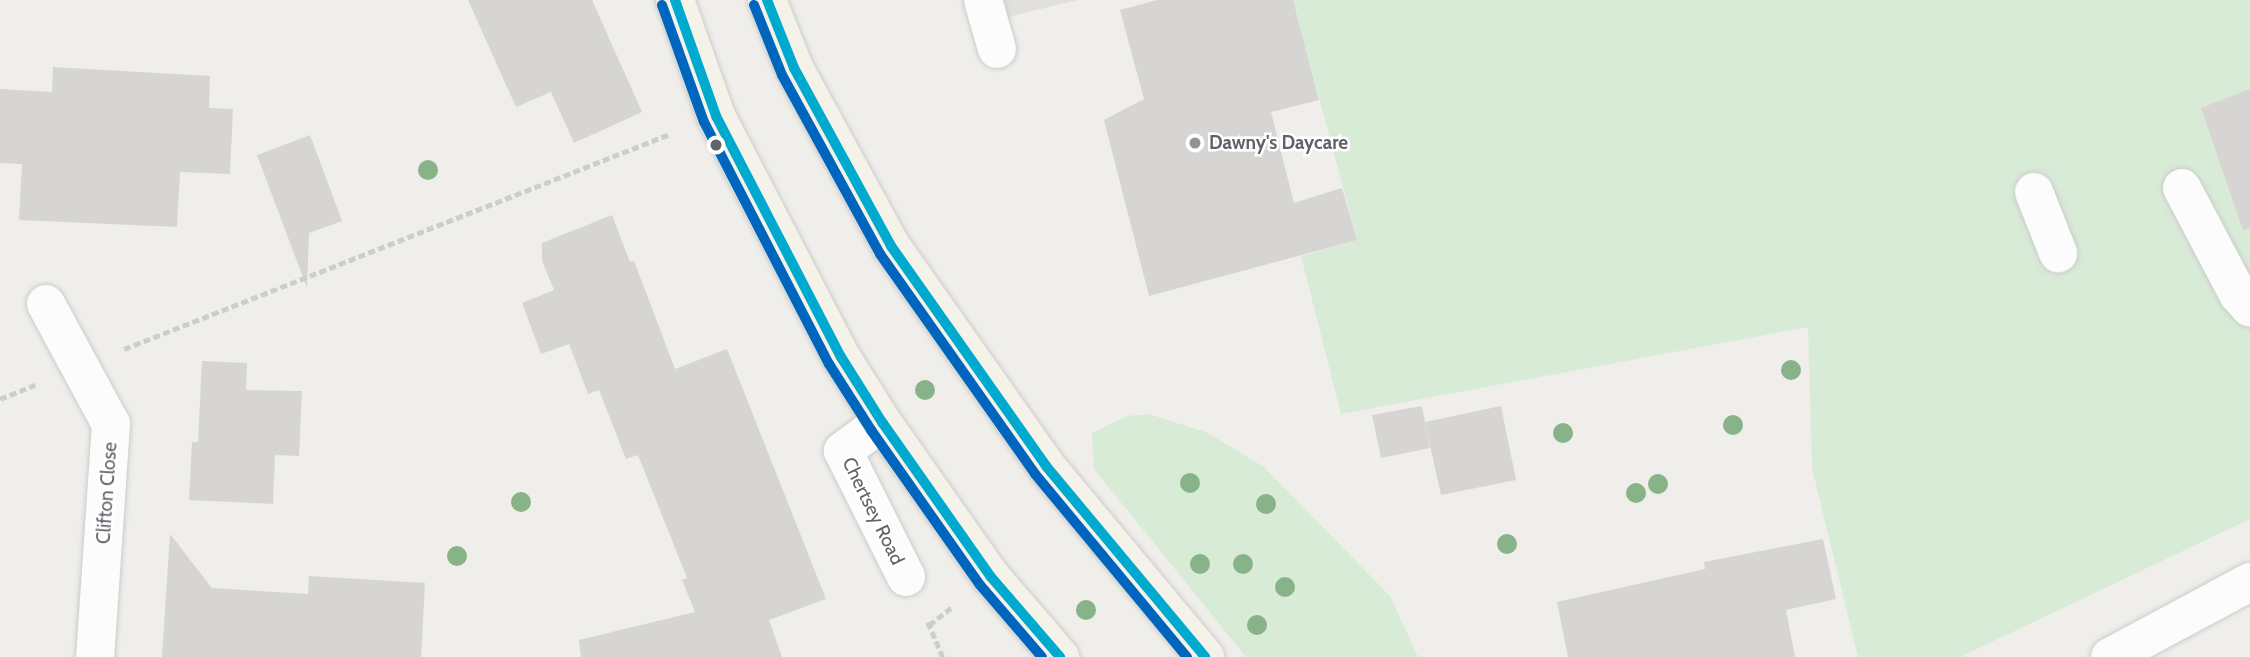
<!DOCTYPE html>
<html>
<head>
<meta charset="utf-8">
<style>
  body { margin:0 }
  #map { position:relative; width:2250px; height:657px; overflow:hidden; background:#efeeea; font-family:Cabin,sans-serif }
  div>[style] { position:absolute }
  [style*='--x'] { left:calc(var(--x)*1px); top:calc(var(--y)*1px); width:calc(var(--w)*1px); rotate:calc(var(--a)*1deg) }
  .education>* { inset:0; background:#e2e0da }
  .green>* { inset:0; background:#d8ebd6 }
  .building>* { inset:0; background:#d6d5d3 }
  .path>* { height:4.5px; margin-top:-2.25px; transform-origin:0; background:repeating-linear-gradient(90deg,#cacfcc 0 7px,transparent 0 10.5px) }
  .roads { filter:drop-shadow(0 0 2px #cbcccc) drop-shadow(0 0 2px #cbcccc) }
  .minor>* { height:38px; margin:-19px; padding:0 19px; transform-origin:19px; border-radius:19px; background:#fdfcfc }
  .major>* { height:38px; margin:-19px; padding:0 19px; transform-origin:19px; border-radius:19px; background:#f4f2e9 }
  .bus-1>* { height:10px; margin:-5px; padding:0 5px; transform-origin:5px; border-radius:5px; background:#00a9ce }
  .bus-2>* { height:10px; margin:-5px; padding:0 5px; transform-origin:5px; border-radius:5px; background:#0065bd }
  .trees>* { width:20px; height:20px; margin:-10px; border-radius:50%; background:#88b388 }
  .dots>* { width:19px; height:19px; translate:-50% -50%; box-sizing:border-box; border:4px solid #fff; border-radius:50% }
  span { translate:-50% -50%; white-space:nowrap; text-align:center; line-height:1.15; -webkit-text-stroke:5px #fff; paint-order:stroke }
  .poi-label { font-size:19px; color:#5f6368; font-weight:700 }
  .left { translate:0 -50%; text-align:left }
  .street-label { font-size:19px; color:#5f6368 }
</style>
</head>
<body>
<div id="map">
  <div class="education">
    <i style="clip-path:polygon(1004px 0,1078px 0,1008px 17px)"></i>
  </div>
  <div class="green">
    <i style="clip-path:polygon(1293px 0,2250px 0,2250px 519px,1960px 657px,1858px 657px,1812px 468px,1808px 327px,1341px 414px,1301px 256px,1357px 240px)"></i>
    <i style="clip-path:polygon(1149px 414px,1208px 433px,1264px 467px,1390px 596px,1418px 657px,1246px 657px,1094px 469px,1092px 433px,1127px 416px)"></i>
  </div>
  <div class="building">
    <i style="clip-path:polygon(468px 0,592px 0,642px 112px,574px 143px,551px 92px,516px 107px)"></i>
    <i style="clip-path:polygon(1157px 0,1293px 0,1319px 100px,1271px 112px,1294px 203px,1342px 188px,1357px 240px,1149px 296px,1104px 120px,1144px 99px,1120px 10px)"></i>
    <i style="clip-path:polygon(53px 67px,210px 76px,209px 108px,233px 109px,230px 174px,180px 172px,177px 227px,19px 220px,22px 164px,0 163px,0 89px,52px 92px)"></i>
    <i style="clip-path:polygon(2250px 89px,2250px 228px,2243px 230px,2201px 108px)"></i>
    <i style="clip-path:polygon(310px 135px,342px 221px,309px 233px,307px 288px,257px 155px)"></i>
    <i style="clip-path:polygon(612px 215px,630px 262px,634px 261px,675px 369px,727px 349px,826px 599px,769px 620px,782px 657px,581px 657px,579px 640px,695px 612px,682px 580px,687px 578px,638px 455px,626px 459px,599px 390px,588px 394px,569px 344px,541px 354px,522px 303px,554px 290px,542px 261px,542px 243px)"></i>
    <i style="clip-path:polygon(202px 361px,247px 363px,246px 390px,302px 391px,299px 456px,275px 455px,273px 504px,189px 500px,192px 442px,198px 442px)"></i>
    <i style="clip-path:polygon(1422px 406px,1430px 448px,1381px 458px,1372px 415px)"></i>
    <i style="clip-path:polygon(1501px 406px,1516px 480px,1441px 495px,1425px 422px)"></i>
    <i style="clip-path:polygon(170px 534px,212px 588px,308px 594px,309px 576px,425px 583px,421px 657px,162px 657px)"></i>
    <i style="clip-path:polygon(1823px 539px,1836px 599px,1786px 610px,1795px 657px,1568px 657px,1557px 602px,1705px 569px,1704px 562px)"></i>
  </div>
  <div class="path">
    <i style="--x:124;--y:349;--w:587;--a:-21.49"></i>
    <i style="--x:0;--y:399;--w:38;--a:-22"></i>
    <i style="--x:928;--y:622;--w:38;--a:67"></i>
    <i style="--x:929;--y:625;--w:31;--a:-38"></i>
  </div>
  <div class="roads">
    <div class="minor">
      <i style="--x:983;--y:0;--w:51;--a:74.1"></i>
      <i style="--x:2182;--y:188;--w:120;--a:62.2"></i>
      <i style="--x:2238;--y:294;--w:18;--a:49"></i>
      <i style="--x:2034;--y:192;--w:66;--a:68.5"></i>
      <i style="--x:46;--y:304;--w:136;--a:61.6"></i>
      <i style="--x:111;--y:424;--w:234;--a:93.9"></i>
      <i style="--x:882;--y:422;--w:49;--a:143.4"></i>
      <i style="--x:843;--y:451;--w:141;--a:63.4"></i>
      <i style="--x:2110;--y:657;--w:159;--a:-28.2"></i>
    </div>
    <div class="major">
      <i style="--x:675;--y:0;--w:123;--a:70.5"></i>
      <i style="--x:716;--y:116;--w:271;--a:62.6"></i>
      <i style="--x:841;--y:357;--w:77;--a:57.8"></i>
      <i style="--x:882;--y:422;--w:189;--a:54.9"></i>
      <i style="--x:991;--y:577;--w:106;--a:49.2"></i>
      <i style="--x:767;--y:0;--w:73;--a:68.3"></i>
      <i style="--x:794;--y:68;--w:203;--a:61.4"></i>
      <i style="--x:891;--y:246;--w:269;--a:54.8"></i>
      <i style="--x:1046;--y:466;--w:249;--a:50.2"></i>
    </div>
  </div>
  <div class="bus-1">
    <i style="--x:675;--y:0;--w:123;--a:70.5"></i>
    <i style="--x:716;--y:116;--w:271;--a:62.6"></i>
    <i style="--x:841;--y:357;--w:77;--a:57.8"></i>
    <i style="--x:882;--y:422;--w:189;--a:54.9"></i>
    <i style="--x:991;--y:577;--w:106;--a:49.2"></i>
    <i style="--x:767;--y:0;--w:73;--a:68.3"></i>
    <i style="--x:794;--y:68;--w:203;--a:61.4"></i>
    <i style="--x:891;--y:246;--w:269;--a:54.8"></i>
    <i style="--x:1046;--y:466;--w:249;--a:50.2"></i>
  </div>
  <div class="bus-2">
    <i style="--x:662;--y:5;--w:124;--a:70.3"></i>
    <i style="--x:704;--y:122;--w:272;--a:62.7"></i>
    <i style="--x:829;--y:364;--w:78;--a:57.5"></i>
    <i style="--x:871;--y:430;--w:189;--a:54.9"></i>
    <i style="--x:980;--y:585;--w:95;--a:49.3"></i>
    <i style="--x:754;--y:5;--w:75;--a:68.2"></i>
    <i style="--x:782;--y:75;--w:204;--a:61.3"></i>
    <i style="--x:880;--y:254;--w:269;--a:54.8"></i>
    <i style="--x:1035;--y:474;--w:238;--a:50.3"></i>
  </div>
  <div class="trees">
    <i style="left:428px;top:170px"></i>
    <i style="left:1791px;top:370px"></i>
    <i style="left:925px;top:390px"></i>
    <i style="left:1733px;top:425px"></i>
    <i style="left:1563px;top:433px"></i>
    <i style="left:1190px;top:483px"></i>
    <i style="left:1658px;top:484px"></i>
    <i style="left:1636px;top:493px"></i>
    <i style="left:521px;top:502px"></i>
    <i style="left:1266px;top:504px"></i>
    <i style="left:1507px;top:544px"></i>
    <i style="left:457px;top:556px"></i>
    <i style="left:1200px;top:564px"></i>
    <i style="left:1243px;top:564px"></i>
    <i style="left:1285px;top:587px"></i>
    <i style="left:1086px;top:610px"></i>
    <i style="left:1257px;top:625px"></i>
  </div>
  <div class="dots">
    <i style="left:1195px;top:143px;background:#919496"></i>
    <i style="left:716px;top:145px;background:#5f6368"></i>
  </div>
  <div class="poi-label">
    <span class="left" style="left:1209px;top:143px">Dawny's Daycare</span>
  </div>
  <div class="street-label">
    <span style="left:107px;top:493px;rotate:-86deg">Clifton Close</span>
    <span style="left:873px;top:511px;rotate:64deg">Chertsey Road</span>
  </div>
</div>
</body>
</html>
